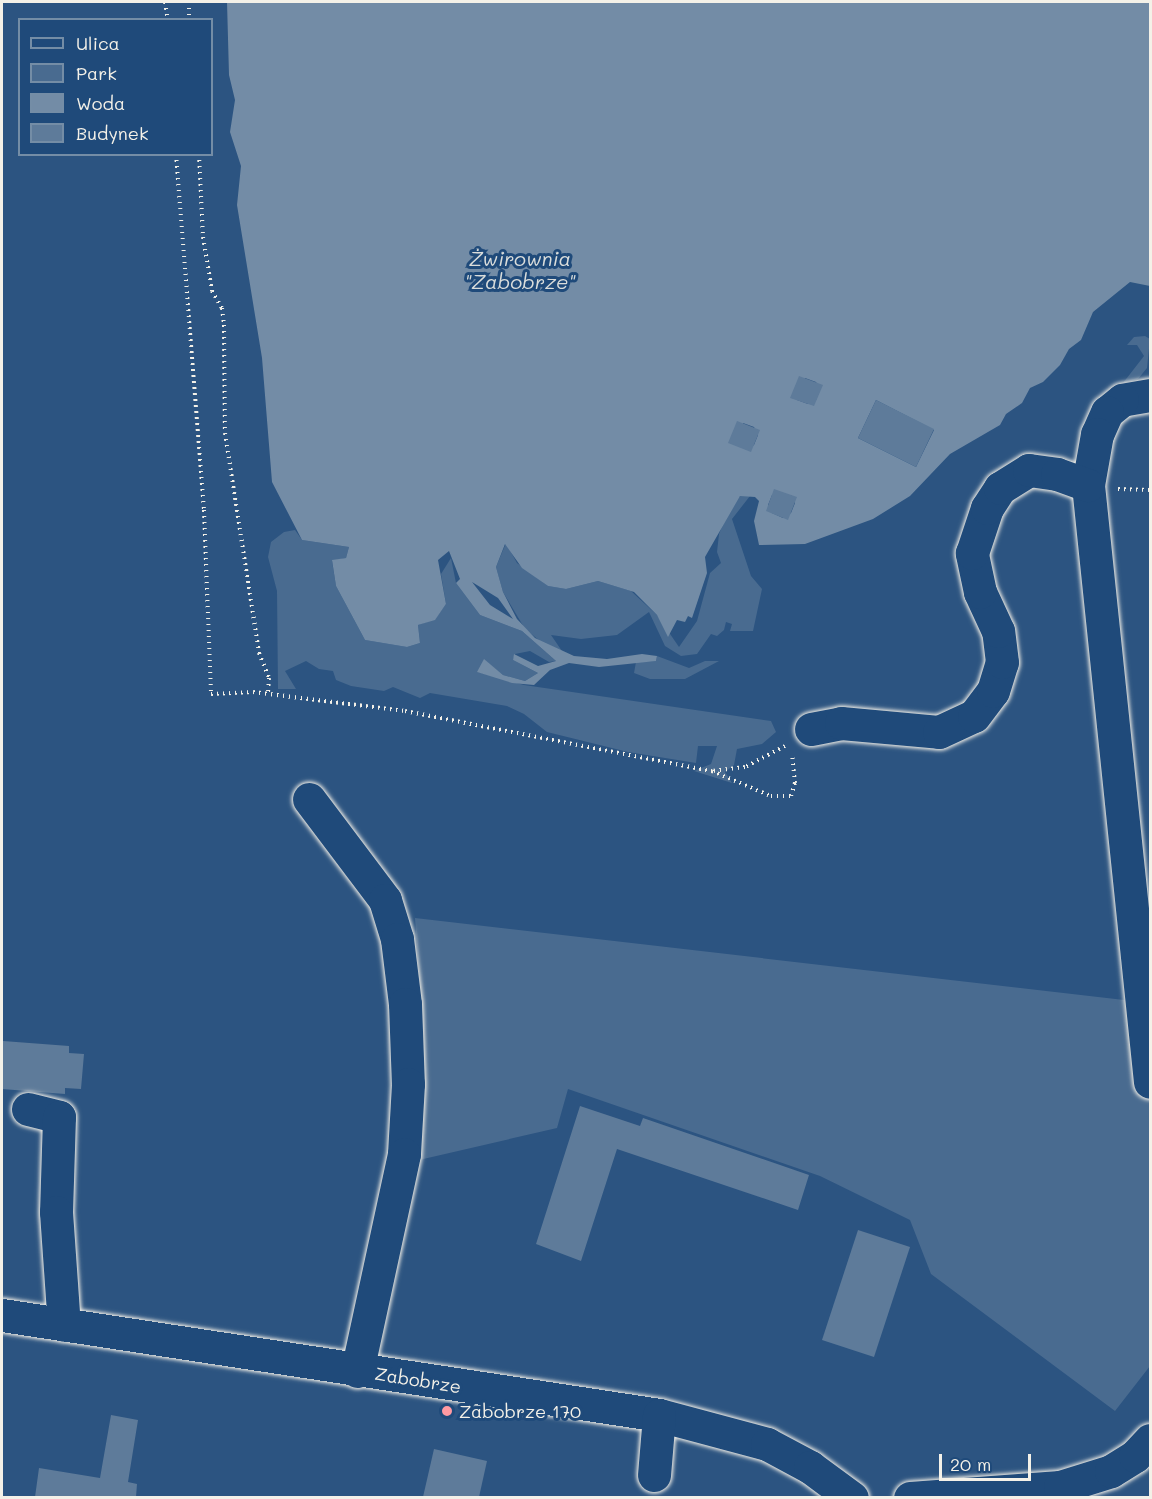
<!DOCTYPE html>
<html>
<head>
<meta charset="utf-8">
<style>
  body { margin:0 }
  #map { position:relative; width:1152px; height:1499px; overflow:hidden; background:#2c5481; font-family:Mali,sans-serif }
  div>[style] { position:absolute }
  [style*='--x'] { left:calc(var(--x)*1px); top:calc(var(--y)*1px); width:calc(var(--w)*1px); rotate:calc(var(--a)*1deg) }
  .green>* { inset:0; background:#496b90 }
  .water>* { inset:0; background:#738ca6 }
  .building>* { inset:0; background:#5e7b9a }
  .path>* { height:4px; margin-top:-2px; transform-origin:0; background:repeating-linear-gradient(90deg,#f4f1e8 0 1.5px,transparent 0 6px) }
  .roads { filter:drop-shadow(0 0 2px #f4f1e8) drop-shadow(0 0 2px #f4f1e8) }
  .minor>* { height:33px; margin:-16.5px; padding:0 16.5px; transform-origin:16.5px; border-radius:16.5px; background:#1f4a7a }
  .dots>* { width:16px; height:16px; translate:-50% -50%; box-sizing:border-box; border:3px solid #1f4a7a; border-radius:50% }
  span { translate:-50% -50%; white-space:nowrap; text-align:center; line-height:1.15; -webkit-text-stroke:6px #1f4a7a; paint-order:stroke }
  .street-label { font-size:18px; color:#f4f1e8 }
  .poi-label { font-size:18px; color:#f4f1e8 }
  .left { translate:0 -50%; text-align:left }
  .water-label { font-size:20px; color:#dadddb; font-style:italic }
  .frame { position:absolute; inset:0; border:3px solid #f4f1e8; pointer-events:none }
  .legend { position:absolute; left:18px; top:18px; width:195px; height:138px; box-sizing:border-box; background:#1f4a7a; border:2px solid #748da6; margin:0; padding:8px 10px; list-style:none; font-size:18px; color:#f4f1e8 }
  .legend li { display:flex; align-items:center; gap:12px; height:30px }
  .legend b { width:30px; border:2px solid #748da6 }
  .scale { position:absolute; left:939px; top:1454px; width:92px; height:27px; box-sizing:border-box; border:3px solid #f4f1e8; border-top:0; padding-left:8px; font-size:18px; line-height:21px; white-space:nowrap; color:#f4f1e8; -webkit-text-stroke:4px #1f4a7a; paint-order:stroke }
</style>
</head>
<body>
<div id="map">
  <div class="green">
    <i style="clip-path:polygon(1145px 336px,1150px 339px,1147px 368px,1138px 379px,1123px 383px,1144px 356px,1137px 345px,1127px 345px,1134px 337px)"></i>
    <i style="clip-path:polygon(740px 496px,750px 496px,732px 519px,751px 576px,762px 589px,753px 631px,730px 631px,732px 624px,726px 622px,724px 630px,717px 636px,711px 634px,697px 654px,681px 656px,665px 646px,649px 612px,617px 635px,581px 639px,551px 635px,564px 654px,545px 645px,525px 629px,503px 592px,496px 567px,506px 543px,517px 563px,548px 586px,566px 589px,598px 581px,631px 591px,657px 615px,679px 647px,697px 621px,710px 573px,721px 563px,717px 552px,719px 534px,731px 505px)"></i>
    <i style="clip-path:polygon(295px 530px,302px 540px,349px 547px,346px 558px,332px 561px,336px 586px,365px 640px,407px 647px,420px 643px,418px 625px,435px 619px,446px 604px,441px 574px,451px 558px,456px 583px,480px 615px,522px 631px,556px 661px,549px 662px,530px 651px,515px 654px,513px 660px,538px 673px,525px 681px,503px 675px,484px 660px,478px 672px,524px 685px,771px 721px,776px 732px,762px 744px,737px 749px,734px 765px,725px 772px,732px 783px,694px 771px,711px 764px,717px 746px,698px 746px,696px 763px,628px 752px,547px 732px,524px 714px,507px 706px,430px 693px,420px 698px,393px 687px,384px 691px,351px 686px,336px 680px,333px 671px,319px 669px,306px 661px,285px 671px,296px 689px,278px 689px,277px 591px,268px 557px,271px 542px,284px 532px)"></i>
    <i style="clip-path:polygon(657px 656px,689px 668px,705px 661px,719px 661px,685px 679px,650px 679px,634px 673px,636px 662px,656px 661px)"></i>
    <i style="clip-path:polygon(415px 918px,1150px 1003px,1150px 1366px,1115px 1411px,931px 1274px,910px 1220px,820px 1176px,568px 1089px,557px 1128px,419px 1160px,424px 1038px)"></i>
  </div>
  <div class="water">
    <i style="clip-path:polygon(evenodd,227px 2px,1150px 2px,1150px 286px,1130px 282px,1093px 312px,1081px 340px,1069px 349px,1060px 365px,1043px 382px,1030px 388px,1022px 403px,1006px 414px,1000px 425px,950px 454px,910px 496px,873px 519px,805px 544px,759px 545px,754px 521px,759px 501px,755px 497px,740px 496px,705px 557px,707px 573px,692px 618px,688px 616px,685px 622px,677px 620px,668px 637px,657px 615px,634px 592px,598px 581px,566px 589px,548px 586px,522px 568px,505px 544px,496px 567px,503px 592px,517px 619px,535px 638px,574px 656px,607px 659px,642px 654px,657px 656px,656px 661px,599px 667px,569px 663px,550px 670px,534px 685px,512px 683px,477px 672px,484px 659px,503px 675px,525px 681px,538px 673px,513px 660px,514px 654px,538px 666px,556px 661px,522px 631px,480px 615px,456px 583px,460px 579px,449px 551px,438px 560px,446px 604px,435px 620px,418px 625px,420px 643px,407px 647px,365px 640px,336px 586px,332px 560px,346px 558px,349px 547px,302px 540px,272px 482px,262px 358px,237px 205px,241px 166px,230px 132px,235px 100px,229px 75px,227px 2px,805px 378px,816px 382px,820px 390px,816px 400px,808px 404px,797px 400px,805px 378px,227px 2px,876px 400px,934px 430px,916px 467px,858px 438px,876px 400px,227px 2px,743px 423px,754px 427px,758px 435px,754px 445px,746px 450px,743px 423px,227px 2px,772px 495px,791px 495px,795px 503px,791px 513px,783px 518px,772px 513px,768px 505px,772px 495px,227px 2px,472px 582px,498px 598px,513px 619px,490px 605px,472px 582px)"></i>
  </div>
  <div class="building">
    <i style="clip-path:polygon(799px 376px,823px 385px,814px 406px,790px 398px)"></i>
    <i style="clip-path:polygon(876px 400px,934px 429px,916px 467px,858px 438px)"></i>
    <i style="clip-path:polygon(737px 421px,760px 430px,751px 452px,728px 443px)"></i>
    <i style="clip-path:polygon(774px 489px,797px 497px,788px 520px,766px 511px)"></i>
    <i style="clip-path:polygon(3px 1041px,69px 1046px,69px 1053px,84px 1054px,81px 1089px,65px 1088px,65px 1094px,2px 1089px)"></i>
    <i style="clip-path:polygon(580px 1106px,640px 1126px,643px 1118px,809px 1175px,798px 1210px,617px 1149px,581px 1261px,536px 1244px)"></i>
    <i style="clip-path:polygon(858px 1230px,910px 1247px,874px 1357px,822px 1340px)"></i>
    <i style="clip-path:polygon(111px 1415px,138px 1420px,128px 1482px,137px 1484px,136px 1497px,35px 1497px,39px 1468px,100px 1478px)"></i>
    <i style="clip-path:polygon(434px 1449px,487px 1461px,479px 1497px,423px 1497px)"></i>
  </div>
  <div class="path">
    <i style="--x:165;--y:2;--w:18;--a:81"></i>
    <i style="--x:189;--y:2;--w:18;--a:90"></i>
    <i style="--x:176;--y:154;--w:357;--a:85.5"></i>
    <i style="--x:204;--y:510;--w:184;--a:87.8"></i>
    <i style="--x:211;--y:694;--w:42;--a:-2.7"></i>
    <i style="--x:253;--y:692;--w:153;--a:7.1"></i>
    <i style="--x:405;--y:711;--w:313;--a:11.1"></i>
    <i style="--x:199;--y:154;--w:83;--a:87.2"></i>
    <i style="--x:203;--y:237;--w:55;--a:80.5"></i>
    <i style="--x:212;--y:291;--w:20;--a:60"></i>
    <i style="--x:222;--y:308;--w:17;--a:83"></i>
    <i style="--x:224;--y:325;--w:108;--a:89.5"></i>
    <i style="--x:225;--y:433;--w:223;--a:81.2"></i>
    <i style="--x:259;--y:653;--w:27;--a:68"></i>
    <i style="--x:269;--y:678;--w:15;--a:94"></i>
    <i style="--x:1118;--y:489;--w:32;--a:2"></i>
    <i style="--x:785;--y:746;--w:45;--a:152.3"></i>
    <i style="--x:745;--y:767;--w:33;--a:173"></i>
    <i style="--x:712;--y:771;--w:64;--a:23"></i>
    <i style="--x:771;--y:796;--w:20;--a:0"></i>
    <i style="--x:791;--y:796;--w:14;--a:-73"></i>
    <i style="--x:795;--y:783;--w:28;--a:-96"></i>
  </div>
  <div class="roads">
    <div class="minor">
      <i style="--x:1150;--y:395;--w:28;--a:170"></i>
      <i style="--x:1122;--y:400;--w:19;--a:141"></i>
      <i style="--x:1107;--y:412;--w:24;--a:114"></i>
      <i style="--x:1097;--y:434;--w:52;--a:100"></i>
      <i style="--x:1088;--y:485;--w:600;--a:84.07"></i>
      <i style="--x:811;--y:729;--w:31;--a:-11"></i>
      <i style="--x:841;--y:723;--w:98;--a:5.2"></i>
      <i style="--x:939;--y:732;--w:38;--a:-25"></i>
      <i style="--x:974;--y:716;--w:31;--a:-53"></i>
      <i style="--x:993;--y:691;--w:30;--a:-73"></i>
      <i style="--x:1002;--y:662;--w:31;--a:-97"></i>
      <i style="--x:998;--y:631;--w:43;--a:-114.8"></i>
      <i style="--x:980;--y:592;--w:40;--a:-102"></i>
      <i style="--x:972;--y:553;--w:47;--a:-71.6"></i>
      <i style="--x:987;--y:508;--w:24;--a:-57"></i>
      <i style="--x:1000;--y:488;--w:34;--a:-32"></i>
      <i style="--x:1029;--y:470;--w:28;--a:8"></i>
      <i style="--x:1057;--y:474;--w:33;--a:20"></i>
      <i style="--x:309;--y:799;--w:126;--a:53"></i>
      <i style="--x:385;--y:900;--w:41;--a:72.9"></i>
      <i style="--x:397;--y:939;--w:65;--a:83"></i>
      <i style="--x:405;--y:1004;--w:80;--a:87.9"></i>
      <i style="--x:408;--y:1084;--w:70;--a:93.3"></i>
      <i style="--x:404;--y:1154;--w:222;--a:102.2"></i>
      <i style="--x:28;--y:1109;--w:32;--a:14"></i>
      <i style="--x:59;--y:1117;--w:95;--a:91.8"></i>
      <i style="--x:56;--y:1212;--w:113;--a:86"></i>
      <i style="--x:2;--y:1315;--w:665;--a:8.65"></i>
      <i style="--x:659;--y:1415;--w:112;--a:15"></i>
      <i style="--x:767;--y:1444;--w:49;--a:28.1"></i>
      <i style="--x:810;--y:1467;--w:52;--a:36.4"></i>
      <i style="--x:654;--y:1475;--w:60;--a:-85.2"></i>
      <i style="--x:910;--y:1498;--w:150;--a:-4.2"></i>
      <i style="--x:1060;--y:1487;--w:53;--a:-17.4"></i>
      <i style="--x:1111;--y:1471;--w:28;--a:-32"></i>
      <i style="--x:1135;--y:1456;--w:22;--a:-47"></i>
    </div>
  </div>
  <div class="dots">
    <i style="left:447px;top:1411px;background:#ff9aa2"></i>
  </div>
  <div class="street-label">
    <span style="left:418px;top:1380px;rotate:9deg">Zabobrze</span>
  </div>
  <div class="poi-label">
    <span class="left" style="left:459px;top:1411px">Zabobrze 170</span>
  </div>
  <div class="water-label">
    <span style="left:520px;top:270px">Żwirownia<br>"Zabobrze"</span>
  </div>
  <div class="frame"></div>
  <ul class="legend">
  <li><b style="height:8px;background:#1f4a7a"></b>Ulica</li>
  <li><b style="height:16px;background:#496b90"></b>Park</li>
  <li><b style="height:16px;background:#738ca6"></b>Woda</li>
  <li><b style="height:16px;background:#5e7b9a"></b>Budynek</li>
  </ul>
  <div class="scale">20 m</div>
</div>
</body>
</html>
